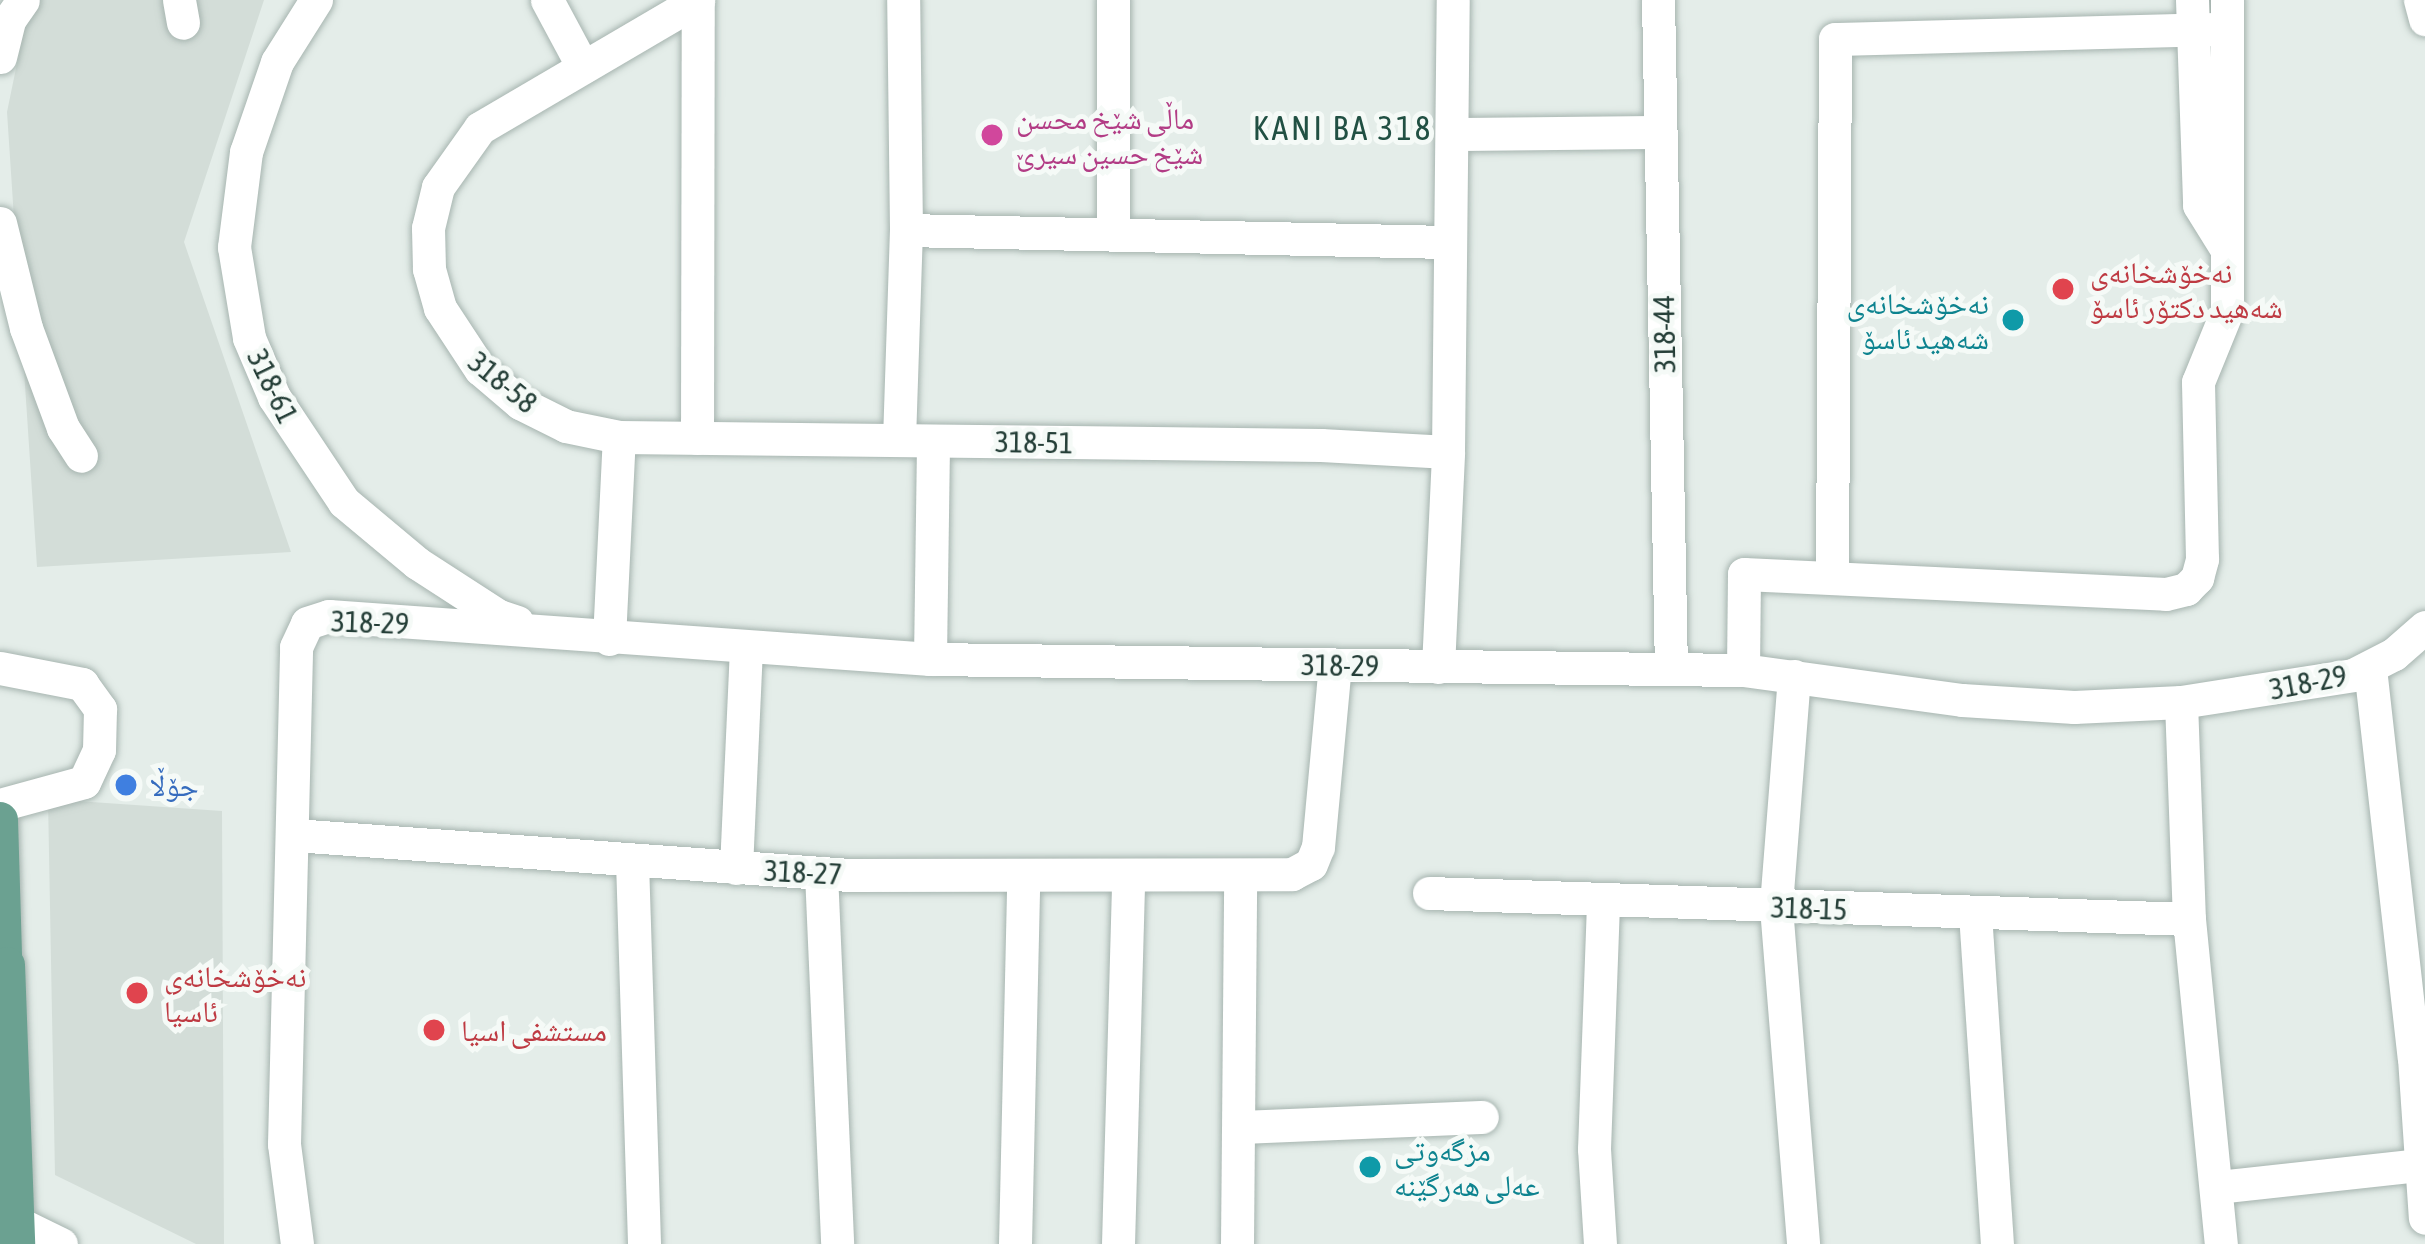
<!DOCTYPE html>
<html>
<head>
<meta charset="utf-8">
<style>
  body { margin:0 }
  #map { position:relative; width:2425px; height:1244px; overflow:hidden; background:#e4ede9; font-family:"Asap Condensed","Noto Naskh Arabic",sans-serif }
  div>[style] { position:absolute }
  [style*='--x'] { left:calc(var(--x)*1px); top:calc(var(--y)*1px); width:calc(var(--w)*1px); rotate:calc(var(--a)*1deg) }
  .built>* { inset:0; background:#d3ddd8 }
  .roads { filter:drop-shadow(0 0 3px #a7b5b0) drop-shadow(0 0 3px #a7b5b0) }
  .minor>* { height:33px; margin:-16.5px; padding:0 16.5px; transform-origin:16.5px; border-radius:16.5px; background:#fff }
  .major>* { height:36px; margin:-18px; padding:0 18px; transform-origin:18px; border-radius:18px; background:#6ba191 }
  .dots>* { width:33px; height:33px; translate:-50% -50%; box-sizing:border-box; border:6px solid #f5faf7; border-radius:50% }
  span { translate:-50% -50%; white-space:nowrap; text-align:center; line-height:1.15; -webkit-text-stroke:10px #f5faf7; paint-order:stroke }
  .hotel-label { font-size:30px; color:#b23c85 }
  .left { translate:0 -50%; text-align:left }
  .health-label { font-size:30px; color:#be3a42 }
  .culture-label { font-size:30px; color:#0d838f }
  .right { translate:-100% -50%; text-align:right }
  .street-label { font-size:30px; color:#243e37 }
  .shop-label { font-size:30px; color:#366cbe }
  .neighbourhood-label { font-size:33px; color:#215043; letter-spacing:3px }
</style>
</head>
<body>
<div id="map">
  <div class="built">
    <i style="clip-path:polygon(30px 0,264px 0,184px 242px,291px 552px,37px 567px,7px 112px)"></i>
    <i style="clip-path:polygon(48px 799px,222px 811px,224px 1244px,196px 1244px,55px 1175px)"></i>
  </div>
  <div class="roads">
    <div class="minor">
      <i style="--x:179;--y:0;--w:23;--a:80"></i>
      <i style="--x:316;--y:0;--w:73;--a:122.2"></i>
      <i style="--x:277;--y:62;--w:95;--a:109"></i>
      <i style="--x:246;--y:152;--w:96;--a:97.2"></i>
      <i style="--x:234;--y:247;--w:92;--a:80.6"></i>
      <i style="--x:249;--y:338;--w:64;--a:67"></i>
      <i style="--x:274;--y:397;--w:126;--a:56.3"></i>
      <i style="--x:344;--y:502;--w:95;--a:39.9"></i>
      <i style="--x:417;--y:563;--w:98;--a:32.9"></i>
      <i style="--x:499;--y:616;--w:19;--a:18"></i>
      <i style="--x:547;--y:0;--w:76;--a:61.8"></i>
      <i style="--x:1658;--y:0;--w:669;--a:88.89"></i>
      <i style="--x:2192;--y:0;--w:205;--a:88"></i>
      <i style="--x:2199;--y:205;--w:53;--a:58.1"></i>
      <i style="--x:2420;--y:0;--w:20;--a:75"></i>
      <i style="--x:0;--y:57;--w:38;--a:-76"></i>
      <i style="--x:9;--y:20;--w:24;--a:-55"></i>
      <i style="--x:1454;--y:134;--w:206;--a:-0.6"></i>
      <i style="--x:0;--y:223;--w:108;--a:76.1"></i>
      <i style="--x:26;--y:328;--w:107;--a:69.7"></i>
      <i style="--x:63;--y:428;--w:33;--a:57"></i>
      <i style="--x:906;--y:230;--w:543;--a:1.27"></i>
      <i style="--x:1113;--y:234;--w:234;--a:-90"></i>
      <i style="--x:619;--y:437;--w:702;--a:0.65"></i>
      <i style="--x:1321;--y:445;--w:127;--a:3.2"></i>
      <i style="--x:697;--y:438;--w:438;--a:-89.9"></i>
      <i style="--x:899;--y:440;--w:210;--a:-88.1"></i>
      <i style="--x:906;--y:230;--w:230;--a:-90.7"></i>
      <i style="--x:1832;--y:574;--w:535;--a:-89.68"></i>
      <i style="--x:1835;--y:39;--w:392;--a:-1.5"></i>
      <i style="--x:609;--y:639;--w:202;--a:-87.2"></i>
      <i style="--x:619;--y:437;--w:54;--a:-168.3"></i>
      <i style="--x:566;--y:426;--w:51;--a:-153.4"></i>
      <i style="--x:520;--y:403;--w:52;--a:-139.6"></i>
      <i style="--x:480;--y:369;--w:73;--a:-123.3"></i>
      <i style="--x:440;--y:308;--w:41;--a:-105.8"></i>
      <i style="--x:429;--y:269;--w:41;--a:-91.4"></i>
      <i style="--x:428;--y:228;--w:42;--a:-76.3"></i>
      <i style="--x:438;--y:187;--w:72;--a:-54.6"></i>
      <i style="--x:480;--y:128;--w:253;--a:-30.4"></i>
      <i style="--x:930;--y:659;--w:218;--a:-89.2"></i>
      <i style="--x:1438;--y:667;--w:215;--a:-87.3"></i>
      <i style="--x:1448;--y:452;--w:452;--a:-89.4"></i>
      <i style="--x:0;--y:668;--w:84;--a:11"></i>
      <i style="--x:82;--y:684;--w:31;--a:54"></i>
      <i style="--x:100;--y:709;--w:41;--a:91.4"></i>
      <i style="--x:99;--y:750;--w:35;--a:115"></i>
      <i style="--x:84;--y:782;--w:87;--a:164.7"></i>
      <i style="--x:2370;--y:668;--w:392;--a:83.6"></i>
      <i style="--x:2414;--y:1058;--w:160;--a:86.1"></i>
      <i style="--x:1743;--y:670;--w:96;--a:-89.4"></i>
      <i style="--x:1744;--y:574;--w:422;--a:2.7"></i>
      <i style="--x:2166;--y:594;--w:21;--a:-14"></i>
      <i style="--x:2186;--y:589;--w:16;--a:-45"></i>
      <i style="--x:2197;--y:578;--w:20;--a:-75"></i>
      <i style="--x:2202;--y:559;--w:177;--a:-91.3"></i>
      <i style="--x:2198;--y:382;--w:77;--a:-67.8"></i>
      <i style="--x:2227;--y:311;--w:311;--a:-90"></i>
      <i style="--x:1794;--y:676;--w:232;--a:94.5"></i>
      <i style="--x:1776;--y:907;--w:338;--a:85.4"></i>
      <i style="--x:2181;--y:702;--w:217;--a:87.9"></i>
      <i style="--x:2189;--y:919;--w:327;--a:84.4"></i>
      <i style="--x:294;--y:835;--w:556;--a:4.12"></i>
      <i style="--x:849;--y:875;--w:443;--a:-0.1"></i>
      <i style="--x:1292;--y:874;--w:21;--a:-28"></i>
      <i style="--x:1311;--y:864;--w:18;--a:-68"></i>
      <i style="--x:1318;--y:847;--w:183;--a:-84.7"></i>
      <i style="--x:632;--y:861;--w:383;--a:88.2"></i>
      <i style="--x:736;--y:868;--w:219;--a:-87.4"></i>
      <i style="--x:821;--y:873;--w:371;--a:87.5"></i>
      <i style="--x:1429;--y:893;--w:760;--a:1.96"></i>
      <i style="--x:1975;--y:913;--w:332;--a:86.2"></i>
      <i style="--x:1240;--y:1127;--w:242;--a:-2.4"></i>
      <i style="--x:2217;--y:1187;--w:204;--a:-6.2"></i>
      <i style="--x:16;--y:1222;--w:50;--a:26.1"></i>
      <i style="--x:297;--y:1244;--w:101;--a:-97.4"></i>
      <i style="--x:284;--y:1144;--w:497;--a:-88.6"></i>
      <i style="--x:296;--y:647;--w:26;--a:-65"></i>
      <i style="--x:307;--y:623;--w:23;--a:-18"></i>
      <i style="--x:329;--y:616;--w:603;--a:4.09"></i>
      <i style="--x:930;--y:659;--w:813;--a:0.78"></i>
      <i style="--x:1743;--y:670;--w:221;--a:7.8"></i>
      <i style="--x:1962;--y:700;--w:112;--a:3.6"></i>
      <i style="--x:2074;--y:707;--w:107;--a:-2.7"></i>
      <i style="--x:2181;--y:702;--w:174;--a:-8.9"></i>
      <i style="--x:2353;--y:675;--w:46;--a:-27.1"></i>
      <i style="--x:2394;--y:654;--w:41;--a:-41.1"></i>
      <i style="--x:1015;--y:1244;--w:366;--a:-88.7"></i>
      <i style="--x:1118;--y:1244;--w:366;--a:-88.4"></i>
      <i style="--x:1237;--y:1244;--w:368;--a:-89.5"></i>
      <i style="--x:1600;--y:1244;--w:95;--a:-93.6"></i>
      <i style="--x:1594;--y:1149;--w:249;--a:-87.9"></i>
    </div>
    <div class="major">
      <i style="--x:0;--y:820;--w:164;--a:88.3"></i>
      <i style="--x:7;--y:965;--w:279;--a:87.9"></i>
    </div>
  </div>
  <div class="dots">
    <i style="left:992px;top:135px;background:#d1479c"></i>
    <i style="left:2063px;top:289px;background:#e0444e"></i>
    <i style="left:2013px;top:320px;background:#0f9aa8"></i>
    <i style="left:126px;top:785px;background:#3f7fe0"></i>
    <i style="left:137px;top:993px;background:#e0444e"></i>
    <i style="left:434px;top:1030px;background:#e0444e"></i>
    <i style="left:1370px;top:1167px;background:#0f9aa8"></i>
  </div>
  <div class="hotel-label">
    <span class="left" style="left:1016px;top:135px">ماڵی شێخ محسن<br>شێخ حسین سیرێ</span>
  </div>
  <div class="health-label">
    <span class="left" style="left:2090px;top:289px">نەخۆشخانەی<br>شەهید دکتۆر ئاسۆ</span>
    <span class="left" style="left:164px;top:993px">نه‌خۆشخانه‌ى<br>ئاسیا</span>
    <span class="left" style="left:461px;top:1030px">مستشفى اسيا</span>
  </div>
  <div class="culture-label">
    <span class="right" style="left:1989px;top:320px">نەخۆشخانەی<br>شەهید ئاسۆ</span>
    <span class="left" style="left:1394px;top:1167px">مزگەوتی<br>عەلی هەرگێنە</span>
  </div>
  <div class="street-label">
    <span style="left:1664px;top:334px;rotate:-91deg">318-44</span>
    <span style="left:503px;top:382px;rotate:39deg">318-58</span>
    <span style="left:273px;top:386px;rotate:64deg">318-61</span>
    <span style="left:1034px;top:442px;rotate:1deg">318-51</span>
    <span style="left:370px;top:622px;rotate:2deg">318-29</span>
    <span style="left:1340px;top:665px;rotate:1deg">318-29</span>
    <span style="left:2308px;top:682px;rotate:-11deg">318-29</span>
    <span style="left:803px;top:872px;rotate:3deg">318-27</span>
    <span style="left:1809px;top:908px;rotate:2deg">318-15</span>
  </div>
  <div class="shop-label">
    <span class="left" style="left:150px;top:785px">جۆڵا</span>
  </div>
  <div class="neighbourhood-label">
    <span style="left:1343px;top:129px">KANI BA 318</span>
  </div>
</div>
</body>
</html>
